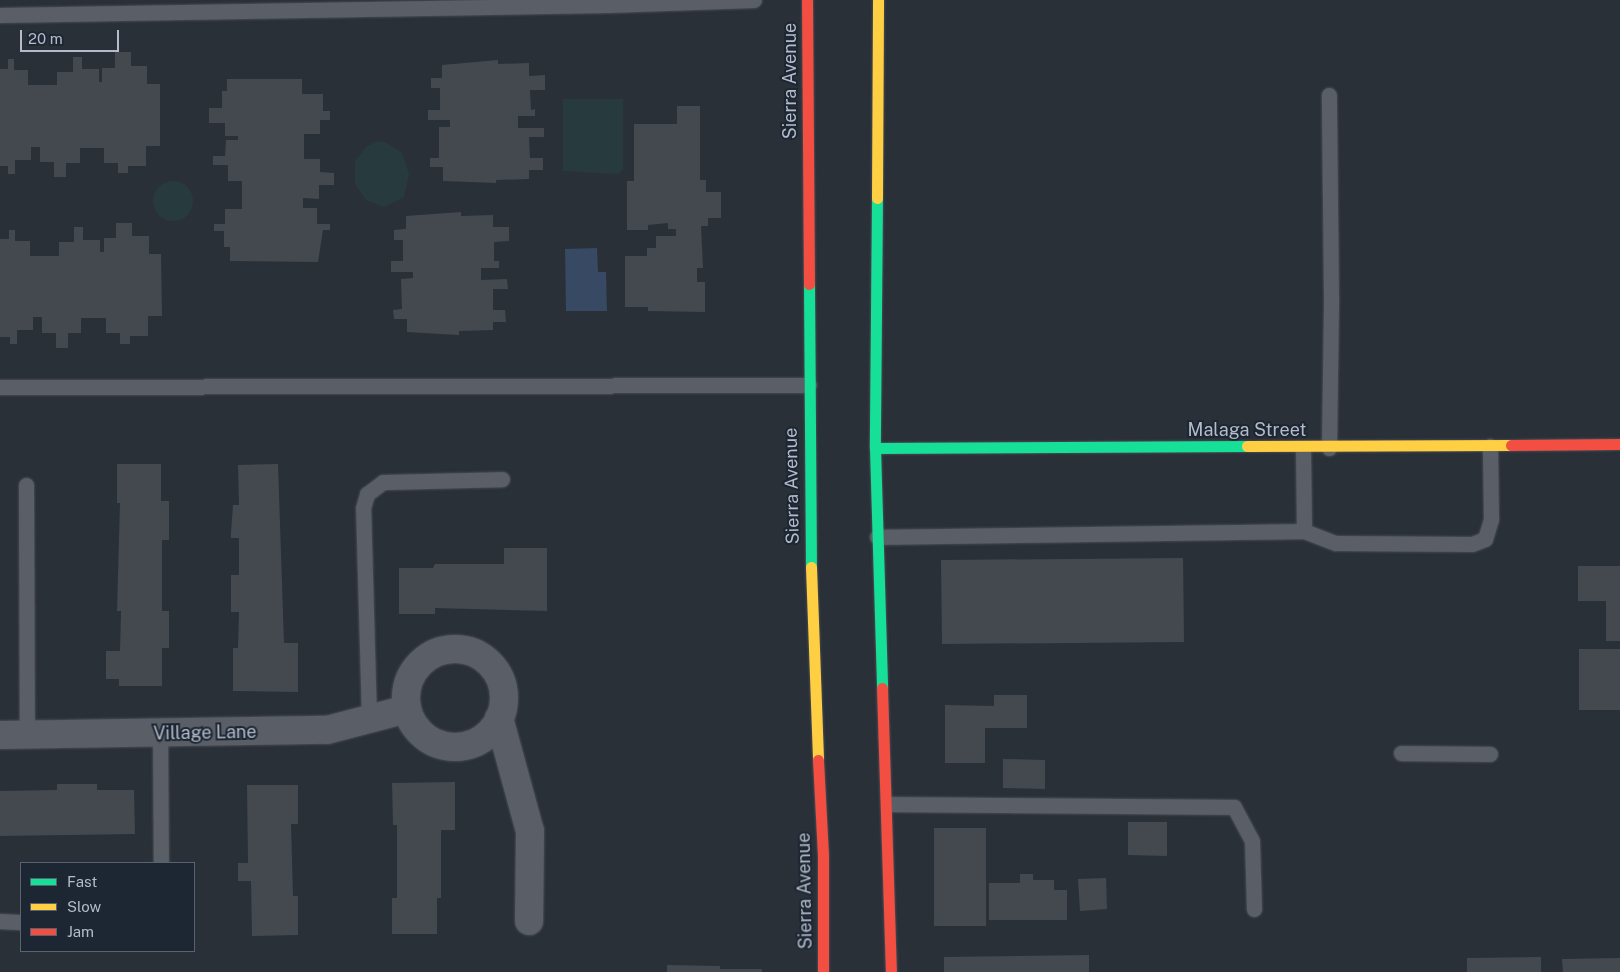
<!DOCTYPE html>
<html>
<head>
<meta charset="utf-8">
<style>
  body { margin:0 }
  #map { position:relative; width:1620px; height:972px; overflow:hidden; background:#2a3038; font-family:"Public Sans",sans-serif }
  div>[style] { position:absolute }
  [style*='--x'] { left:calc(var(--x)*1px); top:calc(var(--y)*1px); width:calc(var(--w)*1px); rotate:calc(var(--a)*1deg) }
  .green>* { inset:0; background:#273a3e }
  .round { border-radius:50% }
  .water>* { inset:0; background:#384963 }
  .building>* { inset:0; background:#444950 }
  .roads { filter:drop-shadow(0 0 1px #484c53) drop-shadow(0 0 1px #484c53) }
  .lane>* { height:15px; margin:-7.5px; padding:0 7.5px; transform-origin:7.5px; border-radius:7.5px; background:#5a5e66 }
  .street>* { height:28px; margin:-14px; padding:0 14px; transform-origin:14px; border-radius:14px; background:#5a5e66 }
  .street>.ring { margin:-14px; padding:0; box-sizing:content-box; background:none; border:28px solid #5a5e66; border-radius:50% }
  .fast>* { height:11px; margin:-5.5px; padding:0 5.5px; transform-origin:5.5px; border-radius:5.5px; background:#16e098 }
  .slow>* { height:11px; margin:-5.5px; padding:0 5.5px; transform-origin:5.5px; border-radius:5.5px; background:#ffcf43 }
  .jam>* { height:11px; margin:-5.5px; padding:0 5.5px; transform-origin:5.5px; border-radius:5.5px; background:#f24e42 }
  span { translate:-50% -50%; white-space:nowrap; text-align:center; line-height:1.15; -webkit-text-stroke:4px #1d2633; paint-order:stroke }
  .street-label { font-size:18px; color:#b4bcc9 }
  .legend { position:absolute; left:20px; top:862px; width:175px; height:90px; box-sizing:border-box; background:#1d2633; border:1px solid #59626f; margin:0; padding:6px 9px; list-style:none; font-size:15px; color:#b4bcc9 }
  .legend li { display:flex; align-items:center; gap:10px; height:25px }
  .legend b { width:25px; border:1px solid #59626f }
  .scale { position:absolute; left:20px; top:30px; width:99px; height:22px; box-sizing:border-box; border:2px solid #b4bcc9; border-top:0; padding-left:6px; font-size:15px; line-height:18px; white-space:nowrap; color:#b4bcc9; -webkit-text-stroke:4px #1d2633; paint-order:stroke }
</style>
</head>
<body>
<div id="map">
  <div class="green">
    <i style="clip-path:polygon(563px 99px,623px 99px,623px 169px,618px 174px,563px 171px)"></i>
    <i style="clip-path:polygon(377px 142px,385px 142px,402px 153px,409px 174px,404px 197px,384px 207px,366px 200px,355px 184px,355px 161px,367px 146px)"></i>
    <i class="round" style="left:153px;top:181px;width:40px;height:40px"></i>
  </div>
  <div class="water">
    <i style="clip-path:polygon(597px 248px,598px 272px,606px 272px,607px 311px,566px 311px,565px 249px)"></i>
  </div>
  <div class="building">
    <i style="clip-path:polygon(115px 52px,131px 52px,131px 66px,147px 66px,147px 84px,160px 84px,160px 146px,146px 146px,146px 166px,128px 166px,128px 173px,118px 173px,118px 163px,104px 163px,104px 148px,80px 148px,80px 163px,66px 163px,66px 177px,54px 177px,54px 162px,40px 162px,40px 147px,31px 147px,31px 160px,15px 160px,15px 174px,8px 174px,8px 166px,0 166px,0 69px,8px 69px,8px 59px,14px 59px,14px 70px,28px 70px,28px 85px,57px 85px,57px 72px,73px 72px,73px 57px,82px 57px,82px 69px,99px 69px,99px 82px,102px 82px,102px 68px,115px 68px)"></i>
    <i style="clip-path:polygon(498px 60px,498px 64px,529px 63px,529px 76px,545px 75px,545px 90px,530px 90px,531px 110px,535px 109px,535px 116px,518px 116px,518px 128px,544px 128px,544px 137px,529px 137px,530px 158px,543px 158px,543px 170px,529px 170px,529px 179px,496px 180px,496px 183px,443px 181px,443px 167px,430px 167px,430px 158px,439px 158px,439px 127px,450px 127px,450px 120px,428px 120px,428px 110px,440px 110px,440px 88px,431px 88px,431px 78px,442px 78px,442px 65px)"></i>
    <i style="clip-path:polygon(227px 79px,302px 79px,302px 94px,323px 94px,323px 111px,330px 111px,330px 120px,320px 120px,320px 134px,304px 134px,304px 159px,320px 159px,320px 172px,334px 173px,334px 185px,319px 185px,319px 199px,303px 198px,303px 208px,317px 208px,317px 224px,330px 224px,330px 230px,323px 230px,318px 262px,230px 261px,230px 247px,224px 247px,224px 231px,214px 231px,214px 224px,225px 224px,225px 209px,242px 209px,242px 181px,228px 181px,228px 165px,213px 165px,213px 156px,225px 156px,226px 140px,238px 140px,238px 136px,225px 136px,225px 123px,209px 123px,209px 108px,222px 108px,222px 91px,227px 91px)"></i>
    <i style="clip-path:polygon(677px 106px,700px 106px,700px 180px,706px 180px,706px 192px,721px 192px,721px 218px,708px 218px,708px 226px,701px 226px,703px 268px,697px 268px,697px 282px,705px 282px,705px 312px,648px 311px,648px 307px,625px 307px,625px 256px,647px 256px,647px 248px,656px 248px,656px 236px,676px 236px,676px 229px,668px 229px,668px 223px,648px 225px,648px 230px,627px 230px,627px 181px,634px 181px,634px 124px,677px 124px)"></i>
    <i style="clip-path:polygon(461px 212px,461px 216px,493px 215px,493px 227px,509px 227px,509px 241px,494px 242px,494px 261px,499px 261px,499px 268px,481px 268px,481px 280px,507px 279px,508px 289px,493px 289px,493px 310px,505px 310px,506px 322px,493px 322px,493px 330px,459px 331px,459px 335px,407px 332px,407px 319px,394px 319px,393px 310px,402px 309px,401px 279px,413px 278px,413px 272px,391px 272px,391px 261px,403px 261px,403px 240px,394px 240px,394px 230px,406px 229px,406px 216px)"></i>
    <i style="clip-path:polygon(116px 223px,132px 223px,132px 236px,149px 236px,149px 254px,161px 254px,162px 316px,148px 316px,148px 336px,130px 336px,130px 344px,120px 344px,120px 333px,106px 333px,106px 318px,81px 318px,81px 333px,68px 333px,68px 348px,56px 348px,56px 333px,42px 333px,42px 317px,33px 317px,33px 330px,17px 330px,17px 344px,10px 344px,10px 337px,0 337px,0 239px,9px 239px,9px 230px,15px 230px,15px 241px,30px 241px,30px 256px,59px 256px,59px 242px,74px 242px,74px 227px,83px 227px,83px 240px,100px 240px,100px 252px,104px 252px,104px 238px,116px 238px)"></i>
    <i style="clip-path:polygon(117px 464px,161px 464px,161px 501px,169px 501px,169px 540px,162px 540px,162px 611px,169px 611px,169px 648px,162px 648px,162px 686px,119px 686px,119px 679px,106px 679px,106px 651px,120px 651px,121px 611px,117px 611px,120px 503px,117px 503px)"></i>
    <i style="clip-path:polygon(278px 464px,284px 643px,298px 643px,298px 692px,233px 691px,233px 648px,238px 648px,239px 612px,231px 612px,231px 575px,239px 575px,239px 538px,231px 538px,231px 533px,233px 505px,239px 505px,238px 465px)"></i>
    <i style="clip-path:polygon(504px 548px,547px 548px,547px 611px,435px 608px,435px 614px,399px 614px,399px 568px,433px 568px,435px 564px,504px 564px)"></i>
    <i style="clip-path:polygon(1183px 558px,1184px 642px,942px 644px,941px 560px)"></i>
    <i style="clip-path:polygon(1578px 566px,1620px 566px,1620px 641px,1606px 641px,1606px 601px,1578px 601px)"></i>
    <i style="clip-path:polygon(1579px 649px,1620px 649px,1620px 710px,1579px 710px)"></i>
    <i style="clip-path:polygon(994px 695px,1027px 695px,1027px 728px,985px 728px,985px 763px,945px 763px,945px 705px,994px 706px)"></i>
    <i style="clip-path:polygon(1003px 759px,1045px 760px,1045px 789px,1003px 788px)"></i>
    <i style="clip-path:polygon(455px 782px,455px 830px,441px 830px,441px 898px,437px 898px,437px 934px,392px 934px,392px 898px,397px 898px,397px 825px,393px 825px,392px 783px)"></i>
    <i style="clip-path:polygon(57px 784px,97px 784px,97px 790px,134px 790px,135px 834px,0 836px,0 791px,57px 790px)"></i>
    <i style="clip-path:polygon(247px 785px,298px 785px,298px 824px,291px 824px,293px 896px,298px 896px,298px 935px,252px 936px,251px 881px,238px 881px,238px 863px,248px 863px)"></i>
    <i style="clip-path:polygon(1128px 822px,1167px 822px,1167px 856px,1128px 855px)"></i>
    <i style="clip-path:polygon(934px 828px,986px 828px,986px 926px,934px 926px)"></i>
    <i style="clip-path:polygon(1020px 874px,1033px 874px,1033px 880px,1054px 880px,1054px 890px,1067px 890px,1067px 920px,989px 920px,989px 883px,1020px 883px)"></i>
    <i style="clip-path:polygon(1106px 878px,1107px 909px,1080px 911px,1078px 879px)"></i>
    <i style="clip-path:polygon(1089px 955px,1089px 972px,944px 972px,944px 957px)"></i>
    <i style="clip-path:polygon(1541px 957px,1541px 972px,1467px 972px,1467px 958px)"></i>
    <i style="clip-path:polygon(1620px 958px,1620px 972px,1563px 972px,1562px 959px)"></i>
    <i style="clip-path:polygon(667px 965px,720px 966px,720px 969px,762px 969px,762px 972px,667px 972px)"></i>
  </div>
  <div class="roads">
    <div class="lane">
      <i style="--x:0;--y:15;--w:608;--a:-0.94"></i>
      <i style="--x:608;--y:5;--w:146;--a:-2"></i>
      <i style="--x:0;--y:387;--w:809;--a:-0.14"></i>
      <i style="--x:1303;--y:448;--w:83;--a:89.3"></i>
      <i style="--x:1304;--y:531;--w:34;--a:21"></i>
      <i style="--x:1336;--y:543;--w:136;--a:0.4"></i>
      <i style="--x:1472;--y:544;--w:14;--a:-21"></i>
      <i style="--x:1485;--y:539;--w:21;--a:-73"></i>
      <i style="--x:1491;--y:519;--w:73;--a:-90.8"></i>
      <i style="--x:1329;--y:448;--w:151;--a:-89.2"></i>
      <i style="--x:1331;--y:297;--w:202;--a:-90.6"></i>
      <i style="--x:26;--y:485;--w:250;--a:89.8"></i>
      <i style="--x:877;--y:537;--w:427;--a:-0.8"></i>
      <i style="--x:369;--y:719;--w:211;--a:-91.6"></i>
      <i style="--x:363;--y:508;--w:15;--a:-74"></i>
      <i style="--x:367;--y:494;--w:20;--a:-37"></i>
      <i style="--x:383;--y:482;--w:119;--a:-1.4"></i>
      <i style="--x:160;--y:734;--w:129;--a:89.6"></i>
      <i style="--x:1401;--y:753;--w:89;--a:0.6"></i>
      <i style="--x:888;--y:804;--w:346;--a:0.5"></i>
      <i style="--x:1234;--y:807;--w:38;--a:62"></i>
      <i style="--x:1252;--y:841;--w:68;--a:88.3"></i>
      <i style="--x:0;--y:921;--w:21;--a:3"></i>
    </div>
    <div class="street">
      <i class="ring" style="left:406px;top:649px;width:70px;height:70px"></i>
      <i style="--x:499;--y:718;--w:117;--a:74.7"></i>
      <i style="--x:530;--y:831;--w:90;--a:90.6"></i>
      <i style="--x:0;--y:735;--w:327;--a:-0.9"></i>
      <i style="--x:327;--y:730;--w:83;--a:-14.7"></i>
    </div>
    <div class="fast">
      <i style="--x:877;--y:198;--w:250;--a:90.5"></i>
      <i style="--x:875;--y:448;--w:240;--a:88.3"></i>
      <i style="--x:809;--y:284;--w:283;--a:89.6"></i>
      <i style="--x:875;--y:448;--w:372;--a:-0.3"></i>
    </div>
    <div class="slow">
      <i style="--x:877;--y:198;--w:198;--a:-89.7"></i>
      <i style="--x:1247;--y:446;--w:264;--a:-0.2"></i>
      <i style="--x:811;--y:567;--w:193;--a:87.9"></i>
    </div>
    <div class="jam">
      <i style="--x:807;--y:0;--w:284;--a:89.6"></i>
      <i style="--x:1511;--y:445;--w:109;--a:-0.5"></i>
      <i style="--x:882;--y:688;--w:284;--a:88.2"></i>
      <i style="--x:818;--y:760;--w:96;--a:87"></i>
      <i style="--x:823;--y:856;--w:116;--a:90"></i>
    </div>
  </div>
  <div class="street-label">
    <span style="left:790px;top:81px;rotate:-90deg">Sierra Avenue</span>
    <span style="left:1247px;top:430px">Malaga Street</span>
    <span style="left:792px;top:486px;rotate:-91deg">Sierra Avenue</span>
    <span style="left:205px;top:733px;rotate:-1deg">Village Lane</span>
    <span style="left:805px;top:891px;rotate:-91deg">Sierra Avenue</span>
  </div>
  <ul class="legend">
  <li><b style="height:6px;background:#16e098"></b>Fast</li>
  <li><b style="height:6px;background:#ffcf43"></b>Slow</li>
  <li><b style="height:6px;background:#f24e42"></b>Jam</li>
  </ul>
  <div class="scale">20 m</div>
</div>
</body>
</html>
